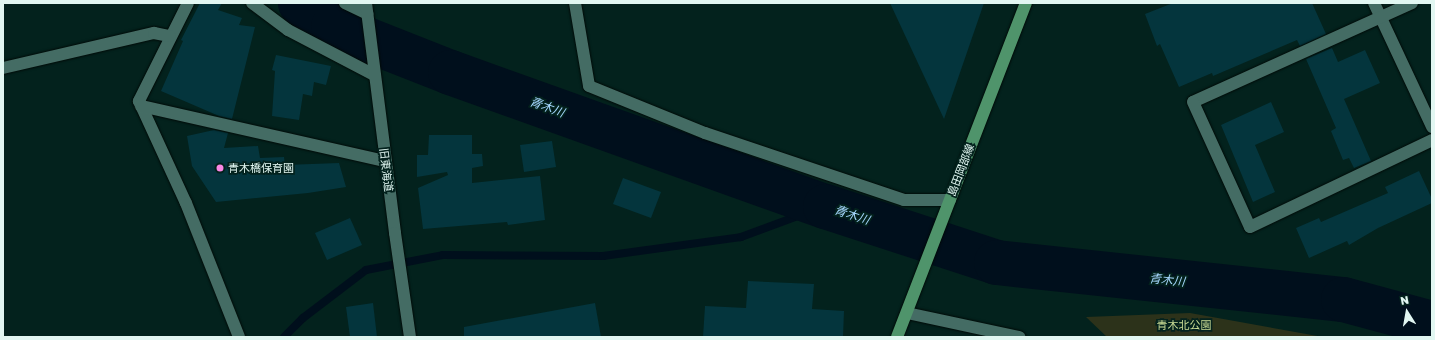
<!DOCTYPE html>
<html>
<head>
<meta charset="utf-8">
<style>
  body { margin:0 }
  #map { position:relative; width:1435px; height:340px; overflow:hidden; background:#03221d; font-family:"Golos Text","Noto Sans JP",sans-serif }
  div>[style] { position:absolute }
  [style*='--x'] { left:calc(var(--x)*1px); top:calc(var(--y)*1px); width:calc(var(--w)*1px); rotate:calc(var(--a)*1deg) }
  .green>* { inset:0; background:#2c321a }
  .stream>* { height:8px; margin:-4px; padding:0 4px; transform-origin:4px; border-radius:4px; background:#000f1c }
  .river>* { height:45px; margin:-22.5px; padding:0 22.5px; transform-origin:22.5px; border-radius:22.5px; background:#000f1c }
  .building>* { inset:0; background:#04353d }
  .roads { filter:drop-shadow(0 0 1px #000a07) drop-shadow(0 0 1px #000a07) }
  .minor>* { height:12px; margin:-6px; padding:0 6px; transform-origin:6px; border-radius:6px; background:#446c64 }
  .major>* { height:12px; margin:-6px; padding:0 6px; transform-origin:6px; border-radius:6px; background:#4f946b }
  .dots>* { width:11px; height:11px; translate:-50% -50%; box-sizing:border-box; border:2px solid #03221d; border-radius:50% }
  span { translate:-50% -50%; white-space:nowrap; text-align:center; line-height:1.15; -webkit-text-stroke:3.5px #03221d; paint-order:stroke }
  .poi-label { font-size:11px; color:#e2f7f2 }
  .left { translate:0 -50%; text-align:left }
  .street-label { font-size:11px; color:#e2f7f2 }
  .park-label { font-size:11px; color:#c8da94 }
  .water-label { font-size:12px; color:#a6d7fe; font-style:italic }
  .frame { position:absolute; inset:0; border:4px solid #e2f7f2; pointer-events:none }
  .north { position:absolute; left:1387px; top:292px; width:40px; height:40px; -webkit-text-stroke:3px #03221d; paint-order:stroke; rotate:349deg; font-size:11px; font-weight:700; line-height:16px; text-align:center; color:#e2f7f2 }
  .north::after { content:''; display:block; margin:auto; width:14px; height:18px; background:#e2f7f2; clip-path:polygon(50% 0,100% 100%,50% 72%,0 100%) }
</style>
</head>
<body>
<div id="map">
  <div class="green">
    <i style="clip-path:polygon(1190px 313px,1323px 337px,1107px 337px,1086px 317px)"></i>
  </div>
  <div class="stream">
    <i style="--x:284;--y:337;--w:27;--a:-45"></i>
    <i style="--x:303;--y:318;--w:79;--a:-37.3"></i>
    <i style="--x:366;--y:270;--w:78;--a:-11"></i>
    <i style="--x:443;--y:255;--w:160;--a:0.4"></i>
    <i style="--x:603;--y:256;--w:139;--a:-7.8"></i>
    <i style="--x:741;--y:237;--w:90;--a:-20.3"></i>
  </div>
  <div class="river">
    <i style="--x:300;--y:3;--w:40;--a:34.9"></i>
    <i style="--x:333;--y:26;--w:126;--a:21.5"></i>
    <i style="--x:450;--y:72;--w:398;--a:19.7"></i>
    <i style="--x:825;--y:206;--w:180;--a:18.1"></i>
    <i style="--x:996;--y:262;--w:349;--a:6.1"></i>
    <i style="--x:1343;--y:299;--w:92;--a:15.1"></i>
  </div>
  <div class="building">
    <i style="clip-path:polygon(200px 3px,222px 3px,218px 10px,242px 18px,239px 25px,255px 27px,232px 119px,219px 116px,161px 91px,183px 41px,181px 40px)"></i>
    <i style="clip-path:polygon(890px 3px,984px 3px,944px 119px)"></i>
    <i style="clip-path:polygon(1173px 3px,1312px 3px,1326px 34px,1300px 46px,1297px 40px,1213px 76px,1212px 73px,1179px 87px,1160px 44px,1157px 46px,1145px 14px)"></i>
    <i style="clip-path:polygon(1332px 48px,1338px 62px,1365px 50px,1380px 83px,1344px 99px,1371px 161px,1354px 168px,1349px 158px,1343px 160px,1331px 131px,1336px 128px,1306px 59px)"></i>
    <i style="clip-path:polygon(276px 55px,331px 66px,326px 85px,314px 82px,312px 96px,303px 94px,299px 120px,272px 116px,275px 71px,272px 70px)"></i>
    <i style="clip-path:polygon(1271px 102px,1284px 132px,1255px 145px,1275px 192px,1253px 202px,1221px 125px)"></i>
    <i style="clip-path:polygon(214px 130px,228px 133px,224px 148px,258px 146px,260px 158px,284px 157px,285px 165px,339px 163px,346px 187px,308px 193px,216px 202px,192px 166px,187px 136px)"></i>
    <i style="clip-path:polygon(429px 135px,472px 135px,472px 154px,482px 154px,483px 166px,472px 168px,472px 183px,540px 176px,545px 220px,508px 225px,507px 222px,423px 229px,418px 188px,448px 175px,447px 172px,417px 177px,417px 155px,428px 155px)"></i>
    <i style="clip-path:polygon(552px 141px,556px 167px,524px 172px,520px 145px)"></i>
    <i style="clip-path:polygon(1419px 171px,1432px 199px,1432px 203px,1378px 228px,1349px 245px,1347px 241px,1309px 258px,1296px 228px,1319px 218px,1321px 222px,1388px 193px,1385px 187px)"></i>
    <i style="clip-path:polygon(623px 178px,661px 192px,651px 218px,613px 204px)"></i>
    <i style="clip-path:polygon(350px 218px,362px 245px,327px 260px,315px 233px)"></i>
    <i style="clip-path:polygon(748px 281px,814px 284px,812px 309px,844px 311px,843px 337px,703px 337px,705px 306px,746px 308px)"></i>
    <i style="clip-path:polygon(373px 303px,377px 337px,350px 337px,346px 307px)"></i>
    <i style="clip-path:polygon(595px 303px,601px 337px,464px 337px,464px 327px)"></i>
  </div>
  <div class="roads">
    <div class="minor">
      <i style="--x:188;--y:3;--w:110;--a:116.6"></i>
      <i style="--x:139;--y:101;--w:112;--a:65.3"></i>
      <i style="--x:186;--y:203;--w:144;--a:68.4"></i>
      <i style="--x:252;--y:3;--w:45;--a:36.9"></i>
      <i style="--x:288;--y:30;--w:97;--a:27.6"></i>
      <i style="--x:345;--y:3;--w:25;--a:26"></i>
      <i style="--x:366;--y:3;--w:232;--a:82.8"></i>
      <i style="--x:395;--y:233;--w:105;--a:81.8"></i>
      <i style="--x:575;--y:3;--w:84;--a:80.4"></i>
      <i style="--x:589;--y:86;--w:125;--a:22.1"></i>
      <i style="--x:705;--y:133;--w:210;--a:18.6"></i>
      <i style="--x:904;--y:200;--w:46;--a:0"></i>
      <i style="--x:1374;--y:3;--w:137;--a:64.9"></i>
      <i style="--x:1412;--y:3;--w:240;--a:155.7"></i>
      <i style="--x:1193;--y:102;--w:137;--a:65.5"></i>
      <i style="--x:1250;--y:227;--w:202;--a:-25.5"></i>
      <i style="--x:3;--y:68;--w:155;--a:-13.1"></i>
      <i style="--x:154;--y:33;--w:16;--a:11"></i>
      <i style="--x:141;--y:106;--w:250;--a:12.7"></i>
      <i style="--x:907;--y:313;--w:115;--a:12.1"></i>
    </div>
    <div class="major">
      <i style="--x:897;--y:337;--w:358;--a:-68.9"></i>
    </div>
  </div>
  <div class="dots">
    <i style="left:220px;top:168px;background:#fb87e5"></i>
  </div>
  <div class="poi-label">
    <span class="left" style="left:228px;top:168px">青木橋保育園</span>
  </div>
  <div class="street-label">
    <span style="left:386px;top:170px;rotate:83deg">旧東海道</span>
    <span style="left:961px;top:170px;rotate:-69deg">島田岡部線</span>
  </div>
  <div class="park-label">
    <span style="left:1184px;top:325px">青木北公園</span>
  </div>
  <div class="water-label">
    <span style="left:547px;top:107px;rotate:20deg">青木川</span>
    <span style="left:852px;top:215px;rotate:18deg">青木川</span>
    <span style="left:1167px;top:280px;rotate:6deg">青木川</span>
  </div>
  <div class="frame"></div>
  <div class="north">N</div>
</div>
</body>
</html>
